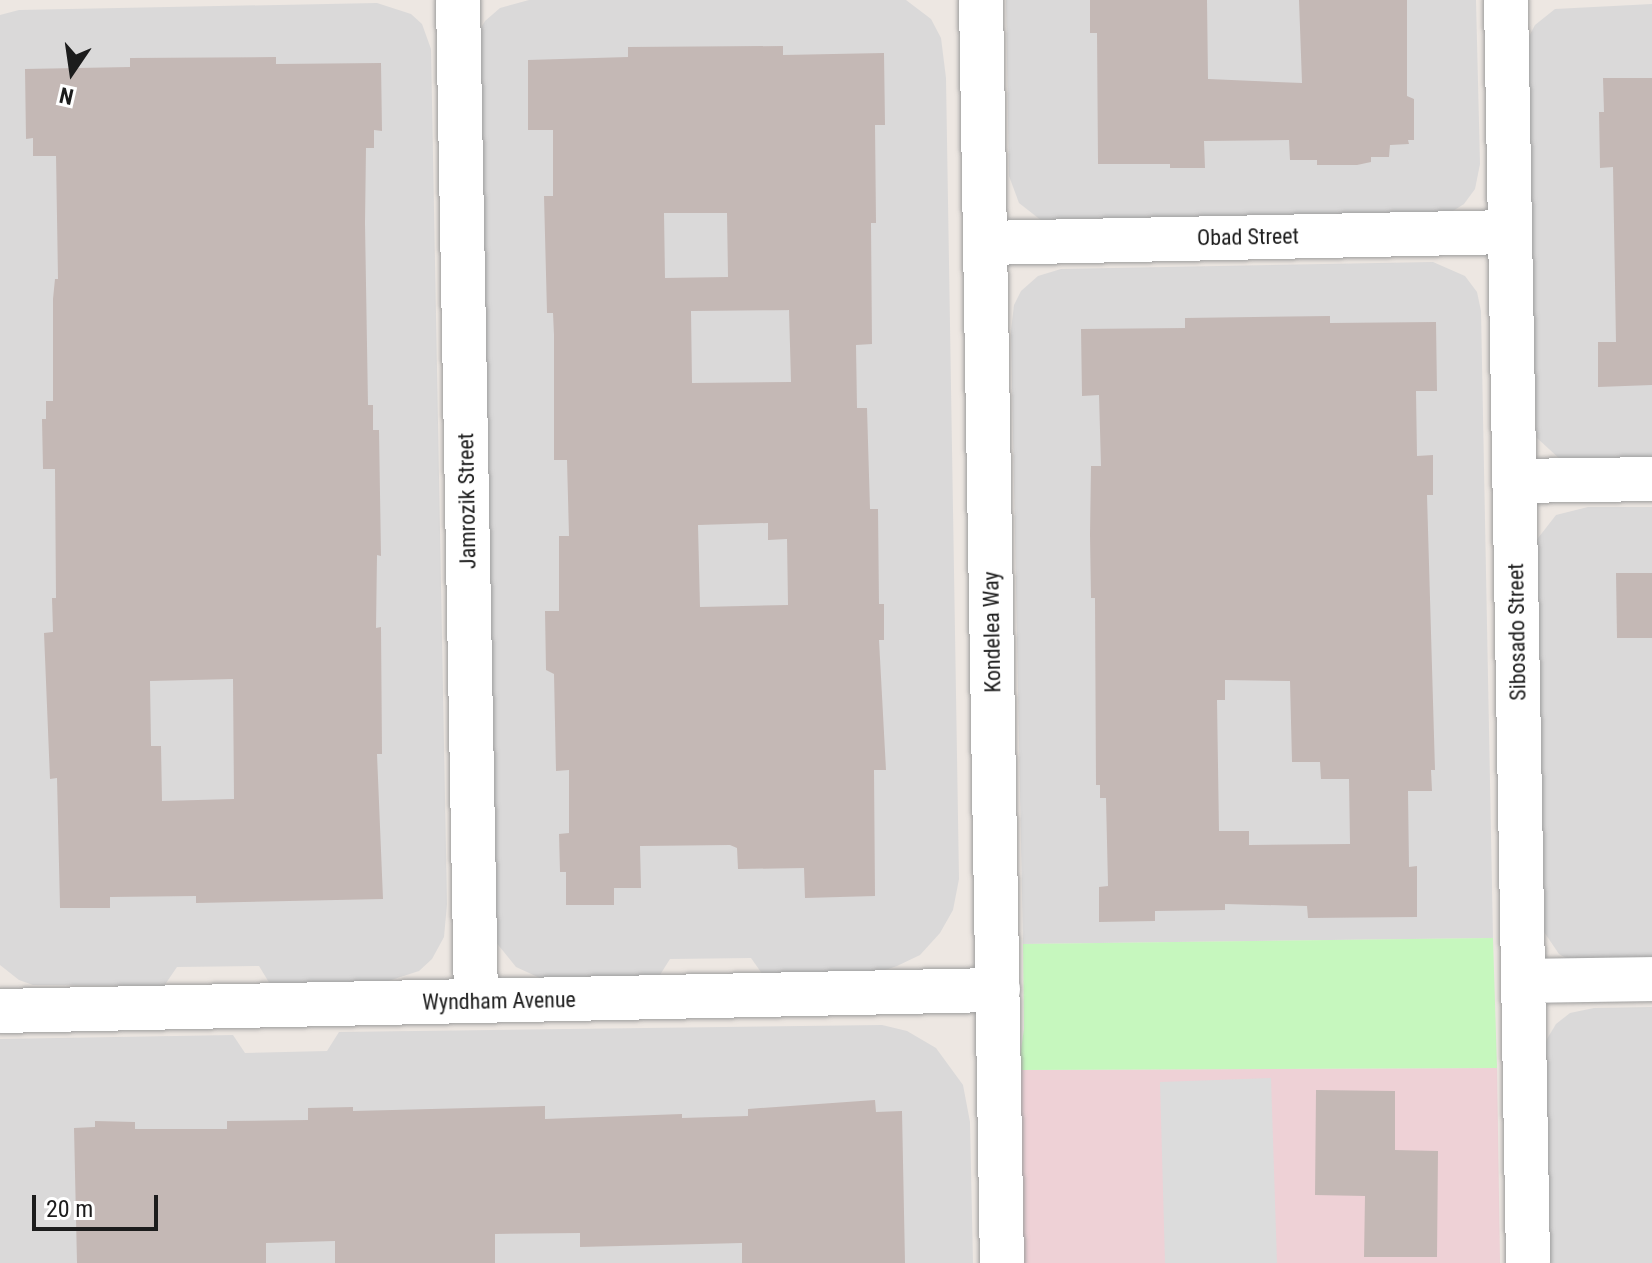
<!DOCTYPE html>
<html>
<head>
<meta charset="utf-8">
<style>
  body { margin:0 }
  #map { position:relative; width:1652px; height:1263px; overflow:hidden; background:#ede7e2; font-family:"Roboto Condensed",sans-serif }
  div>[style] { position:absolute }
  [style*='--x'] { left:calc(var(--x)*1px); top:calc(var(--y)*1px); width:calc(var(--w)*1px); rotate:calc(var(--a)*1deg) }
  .residential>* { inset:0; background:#dad9d9 }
  .commercial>* { inset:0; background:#eed1d6 }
  .park>* { inset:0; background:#c6f7be }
  .parking>* { inset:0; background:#dcdcdc }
  .building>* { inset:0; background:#c4b8b5 }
  .roads { filter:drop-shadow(0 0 2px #9d9d9d) drop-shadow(0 0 2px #9d9d9d) }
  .minor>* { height:44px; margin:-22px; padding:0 22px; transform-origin:22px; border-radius:22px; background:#fff }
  span { translate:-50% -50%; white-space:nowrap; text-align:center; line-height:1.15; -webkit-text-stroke:8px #fff; paint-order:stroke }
  .street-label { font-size:22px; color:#1c1c1c }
  .north { position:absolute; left:32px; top:32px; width:80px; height:80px; -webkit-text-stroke:6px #fff; paint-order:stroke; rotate:193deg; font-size:22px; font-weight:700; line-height:32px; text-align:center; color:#1c1c1c }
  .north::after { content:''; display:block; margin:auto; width:28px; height:36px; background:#1c1c1c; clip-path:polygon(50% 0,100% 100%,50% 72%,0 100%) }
  .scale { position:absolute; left:32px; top:1195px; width:126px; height:36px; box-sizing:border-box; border:4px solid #1c1c1c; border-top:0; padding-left:10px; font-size:24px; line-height:28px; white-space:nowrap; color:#1c1c1c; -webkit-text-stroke:6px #fff; paint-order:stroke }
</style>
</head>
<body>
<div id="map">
  <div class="residential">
    <i style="clip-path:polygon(529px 0,906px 0,931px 19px,941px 38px,946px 78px,959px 879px,953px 910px,940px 933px,920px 955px,897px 966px,882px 971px,763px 975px,751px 958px,670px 959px,658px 978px,540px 978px,516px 967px,495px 941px,477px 35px,485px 21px,500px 8px)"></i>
    <i style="clip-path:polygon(1006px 0,1476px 0,1480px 164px,1475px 189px,1464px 204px,1448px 214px,1042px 221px,1019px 203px,1009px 176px)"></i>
    <i style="clip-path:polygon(377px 3px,411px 14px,422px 24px,431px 49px,447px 904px,444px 937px,432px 959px,419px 971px,385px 982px,270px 984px,259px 966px,177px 967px,164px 986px,33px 985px,19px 980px,0 965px,0 15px,19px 10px)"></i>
    <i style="clip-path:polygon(1652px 4px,1652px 463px,1563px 462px,1536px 437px,1526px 42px,1535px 25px,1555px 9px)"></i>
    <i style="clip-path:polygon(1433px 262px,1465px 276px,1477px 292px,1481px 311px,1493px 938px,1023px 944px,1011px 331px,1014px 305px,1021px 291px,1038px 276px,1061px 269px)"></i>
    <i style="clip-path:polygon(1588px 507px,1652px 507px,1652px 963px,1573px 962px,1559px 954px,1540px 926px,1535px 542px,1556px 515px)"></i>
    <i style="clip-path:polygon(1652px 1007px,1652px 1263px,1546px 1263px,1543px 1053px,1547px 1039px,1556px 1024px,1570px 1013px,1594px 1008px)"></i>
    <i style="clip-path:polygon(882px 1025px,907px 1031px,936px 1048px,963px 1085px,970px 1122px,973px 1263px,0 1263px,0 1039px,233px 1035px,245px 1053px,327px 1051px,339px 1032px)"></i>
  </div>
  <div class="commercial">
    <i style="clip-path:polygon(1497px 1068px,1500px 1263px,1023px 1263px,1018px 1070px)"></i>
  </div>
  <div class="park">
    <i style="clip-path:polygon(1493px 938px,1497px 1068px,1018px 1070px,1024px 1029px,1023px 944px)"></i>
  </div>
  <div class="parking">
    <i style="clip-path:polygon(1271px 1078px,1277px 1263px,1165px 1263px,1160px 1082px)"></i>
  </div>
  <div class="building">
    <i style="clip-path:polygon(1090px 0,1207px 0,1208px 79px,1302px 83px,1299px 0,1407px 0,1407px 96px,1414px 99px,1414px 140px,1408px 140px,1409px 144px,1390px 145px,1389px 157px,1371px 157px,1371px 162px,1357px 165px,1317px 165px,1317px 160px,1290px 160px,1289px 140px,1204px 141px,1205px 168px,1170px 168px,1170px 164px,1098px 164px,1097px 33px,1090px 33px)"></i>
    <i style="clip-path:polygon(evenodd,783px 46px,783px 55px,884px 53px,885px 125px,875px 125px,876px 223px,871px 223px,872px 344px,856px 345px,857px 408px,867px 408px,870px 509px,878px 509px,879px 604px,884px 604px,884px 640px,879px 640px,886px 770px,874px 770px,875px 896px,805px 898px,804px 868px,738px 869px,737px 848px,730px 845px,640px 846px,641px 888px,614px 888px,614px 905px,566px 905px,566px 872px,560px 872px,559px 834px,569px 833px,569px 770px,556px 771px,554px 674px,546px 670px,545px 611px,559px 611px,559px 536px,569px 536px,567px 460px,554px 460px,554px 335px,553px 313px,547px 313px,544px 196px,553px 196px,553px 130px,528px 130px,528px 60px,628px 57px,628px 47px,783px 46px,664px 213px,727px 213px,728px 277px,665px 278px,664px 213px,783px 46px,789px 310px,791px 382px,692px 383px,691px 311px,789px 310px,783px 46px,768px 523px,768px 540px,787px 539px,788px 605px,700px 607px,698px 525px,768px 523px)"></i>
    <i style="clip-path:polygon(evenodd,276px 57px,276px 64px,381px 63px,382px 131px,374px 130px,374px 148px,366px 148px,365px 223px,368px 405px,373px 405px,373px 430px,379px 430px,381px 556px,377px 555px,376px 628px,381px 627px,382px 754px,377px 754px,383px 899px,196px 903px,196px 896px,110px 897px,110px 908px,60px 908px,57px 778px,50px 779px,44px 633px,53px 632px,52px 598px,56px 598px,55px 469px,43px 469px,42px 419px,46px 419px,46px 401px,53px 401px,53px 299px,55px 279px,58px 279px,56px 156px,33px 156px,33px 138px,26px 139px,25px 69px,130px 67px,130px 58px,276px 57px,233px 679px,234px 799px,162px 801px,161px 746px,151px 746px,150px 681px,233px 679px)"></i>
    <i style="clip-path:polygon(1603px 78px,1652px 78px,1652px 385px,1598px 387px,1598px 342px,1616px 342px,1613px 167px,1600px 168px,1599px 112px,1604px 112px)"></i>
    <i style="clip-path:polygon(evenodd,1330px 316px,1330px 323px,1436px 322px,1437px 391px,1416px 391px,1417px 456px,1433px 455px,1433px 495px,1427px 495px,1435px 770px,1431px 770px,1432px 791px,1408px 791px,1409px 867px,1417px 866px,1417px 917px,1308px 918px,1307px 906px,1225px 904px,1225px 910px,1155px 911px,1155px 921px,1099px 922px,1099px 887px,1108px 886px,1106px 798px,1100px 798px,1100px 785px,1096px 785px,1095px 598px,1091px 598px,1090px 535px,1091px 466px,1101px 466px,1099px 395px,1082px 396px,1081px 329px,1185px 328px,1185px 318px,1330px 316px,1225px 680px,1290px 681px,1292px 762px,1320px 762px,1321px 779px,1349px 779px,1350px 844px,1249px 845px,1249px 831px,1219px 831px,1217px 700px,1225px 700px,1225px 680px)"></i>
    <i style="clip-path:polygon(1616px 573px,1652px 573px,1652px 638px,1617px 638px)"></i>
    <i style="clip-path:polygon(1316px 1090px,1395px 1091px,1395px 1150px,1438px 1151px,1437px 1257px,1364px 1257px,1365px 1196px,1315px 1195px)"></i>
    <i style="clip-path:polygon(875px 1100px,876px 1112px,902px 1111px,905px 1263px,742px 1263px,742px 1243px,580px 1247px,580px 1233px,495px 1234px,495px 1263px,335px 1263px,335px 1241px,266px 1243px,266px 1263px,77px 1263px,74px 1128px,95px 1127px,95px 1121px,135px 1122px,135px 1129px,227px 1129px,227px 1121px,308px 1120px,308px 1108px,353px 1107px,353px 1111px,545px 1106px,545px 1119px,682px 1114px,682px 1118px,748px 1116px,748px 1109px)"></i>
  </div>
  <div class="roads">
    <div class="minor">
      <i style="--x:458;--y:0;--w:1001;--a:88.97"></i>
      <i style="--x:981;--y:0;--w:1263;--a:89.05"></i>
      <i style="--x:1506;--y:0;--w:1263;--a:89"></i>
      <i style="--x:985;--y:243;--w:525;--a:-1.2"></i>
      <i style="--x:1514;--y:481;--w:138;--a:-0.8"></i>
      <i style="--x:1524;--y:981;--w:128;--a:-0.9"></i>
      <i style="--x:0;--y:1011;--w:998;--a:-1.21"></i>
    </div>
  </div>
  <div class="street-label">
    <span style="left:1248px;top:237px;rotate:-1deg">Obad Street</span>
    <span style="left:467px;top:501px;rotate:-91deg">Jamrozik Street</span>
    <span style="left:992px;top:632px;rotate:-91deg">Kondelea Way</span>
    <span style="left:1517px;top:632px;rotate:-91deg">Sibosado Street</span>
    <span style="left:499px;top:1001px;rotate:-1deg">Wyndham Avenue</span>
  </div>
  <div class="north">N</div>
  <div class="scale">20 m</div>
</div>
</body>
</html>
